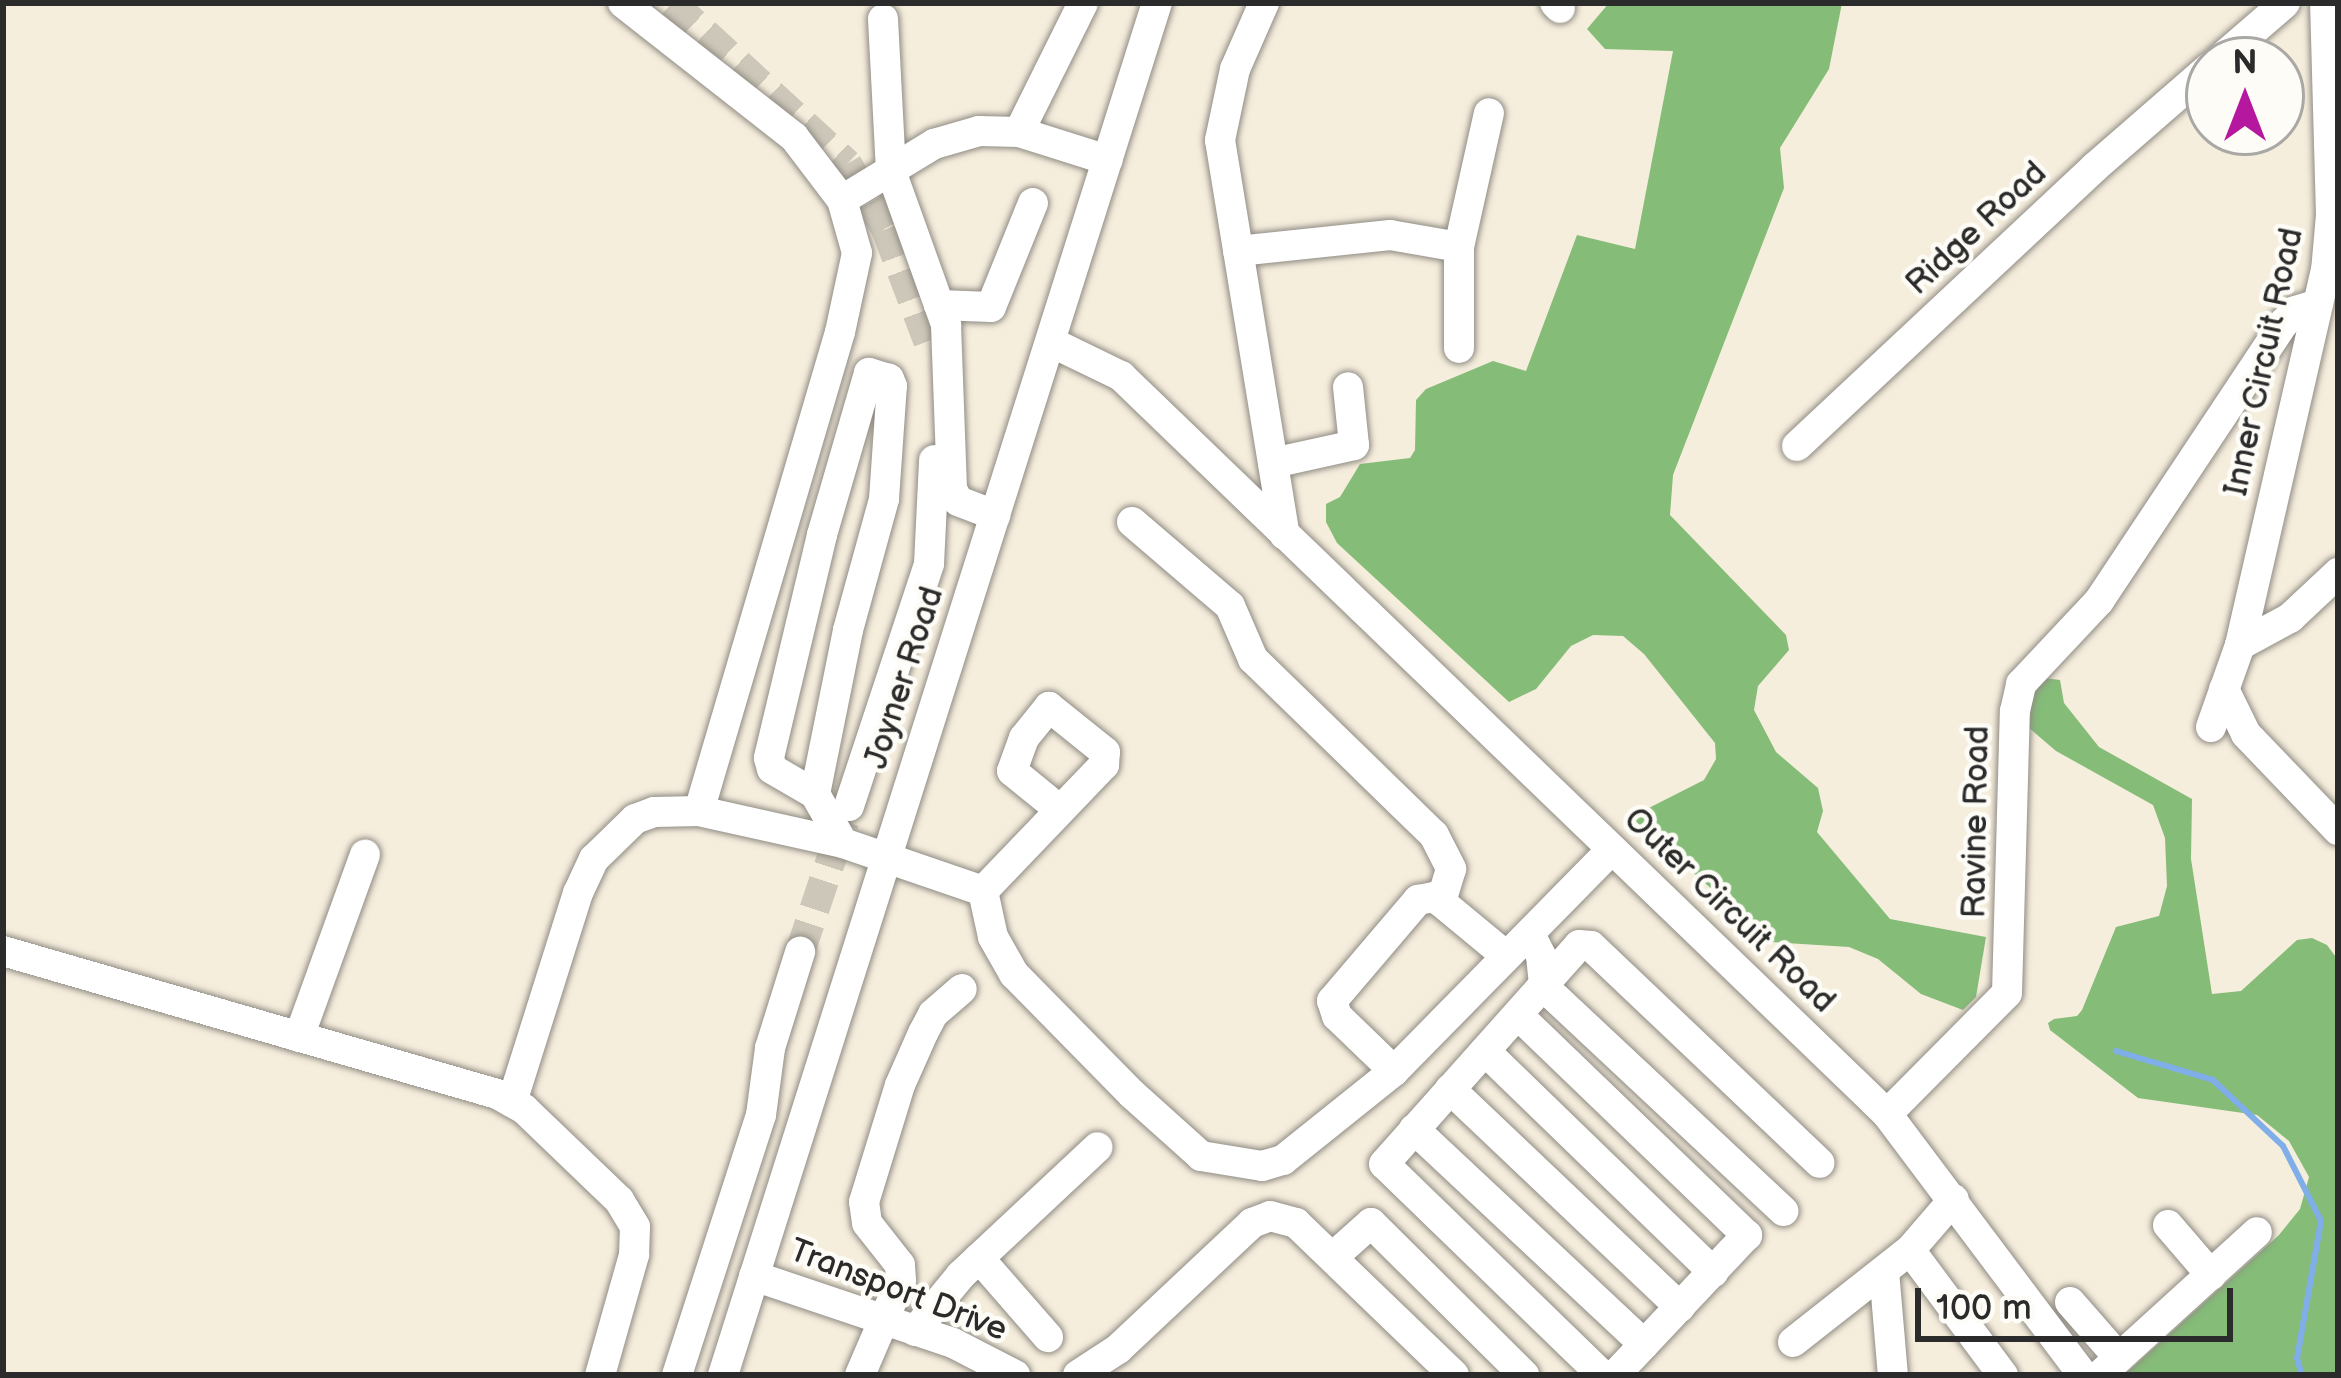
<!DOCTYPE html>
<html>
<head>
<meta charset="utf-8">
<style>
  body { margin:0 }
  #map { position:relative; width:2341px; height:1378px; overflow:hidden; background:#f6eedd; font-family:"Balsamiq Sans",sans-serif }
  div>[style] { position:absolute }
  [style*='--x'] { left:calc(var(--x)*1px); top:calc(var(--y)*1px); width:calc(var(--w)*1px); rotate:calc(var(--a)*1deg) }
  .forest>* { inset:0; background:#85bc78 }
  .stream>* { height:6px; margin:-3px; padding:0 3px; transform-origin:3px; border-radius:3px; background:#7faee9 }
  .minor-tunnel>* { height:30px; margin-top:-15px; transform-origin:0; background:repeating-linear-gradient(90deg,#cdc7b9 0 30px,transparent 0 45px) }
  .roads { filter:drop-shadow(0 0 3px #908c84) drop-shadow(0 0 3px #908c84) }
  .minor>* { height:30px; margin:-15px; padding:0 15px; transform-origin:15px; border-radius:15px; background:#fff }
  span { translate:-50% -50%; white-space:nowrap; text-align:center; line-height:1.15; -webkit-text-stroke:9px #fdfcf7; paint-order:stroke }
  .street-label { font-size:33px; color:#2b2b2b }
  .frame { position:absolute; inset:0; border:6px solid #2b2b2b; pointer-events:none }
  .north { position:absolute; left:2185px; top:36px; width:120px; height:120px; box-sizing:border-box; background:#fdfcf7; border:3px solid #a9a8a5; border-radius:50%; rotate:0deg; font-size:33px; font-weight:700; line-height:48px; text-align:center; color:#2b2b2b }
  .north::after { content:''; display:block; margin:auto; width:42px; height:54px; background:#b5179e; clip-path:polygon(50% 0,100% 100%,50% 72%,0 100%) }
  .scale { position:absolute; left:1915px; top:1288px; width:318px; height:54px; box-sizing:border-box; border:6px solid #2b2b2b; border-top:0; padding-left:15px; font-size:36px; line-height:42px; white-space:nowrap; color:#2b2b2b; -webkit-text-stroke:9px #fdfcf7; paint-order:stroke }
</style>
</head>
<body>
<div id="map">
  <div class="forest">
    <i style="clip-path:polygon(1609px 3px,1842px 3px,1829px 69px,1780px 148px,1784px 188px,1673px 475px,1670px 515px,1786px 635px,1789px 650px,1758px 686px,1754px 710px,1776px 752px,1818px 788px,1823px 811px,1817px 832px,1890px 919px,1986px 937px,1976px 997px,1963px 1010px,1921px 994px,1878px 959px,1849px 947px,1771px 942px,1631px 817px,1704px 780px,1716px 759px,1715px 743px,1644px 654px,1623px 636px,1593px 635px,1571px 646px,1536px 689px,1509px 702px,1337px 543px,1326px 522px,1326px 504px,1340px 497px,1360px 464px,1410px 458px,1415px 450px,1416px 400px,1426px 389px,1493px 361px,1526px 371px,1577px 235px,1635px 249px,1673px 51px,1605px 49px,1587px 29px)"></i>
    <i style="clip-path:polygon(2045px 678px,2060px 680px,2064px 703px,2099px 747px,2192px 799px,2191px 859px,2212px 994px,2241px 991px,2297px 940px,2312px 938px,2327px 945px,2338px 960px,2338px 1375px,2124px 1375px,2279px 1235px,2300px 1209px,2309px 1177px,2289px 1141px,2257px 1115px,2138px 1098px,2050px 1030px,2048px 1023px,2054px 1019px,2077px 1016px,2082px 1010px,2116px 927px,2159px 916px,2167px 886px,2165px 838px,2153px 805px,2056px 751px,2028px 727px,2027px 703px)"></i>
  </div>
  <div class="stream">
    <i style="--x:2116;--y:1051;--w:101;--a:16.6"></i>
    <i style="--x:2213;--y:1080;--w:96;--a:43.3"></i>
    <i style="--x:2283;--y:1146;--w:84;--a:63.1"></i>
    <i style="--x:2321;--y:1221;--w:139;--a:99.9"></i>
    <i style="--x:2297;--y:1358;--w:18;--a:74"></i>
  </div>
  <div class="minor-tunnel">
    <i style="--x:672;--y:3;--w:238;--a:42.6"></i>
    <i style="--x:847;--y:164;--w:76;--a:59"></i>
    <i style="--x:886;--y:229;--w:120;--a:69.4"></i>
    <i style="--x:800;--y:952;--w:138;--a:-71.4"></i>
  </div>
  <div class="roads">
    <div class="minor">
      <i style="--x:623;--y:3;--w:217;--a:38.1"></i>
      <i style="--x:794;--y:137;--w:79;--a:52.7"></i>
      <i style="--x:842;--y:200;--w:55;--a:74.2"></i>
      <i style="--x:857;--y:253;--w:81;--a:102.1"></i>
      <i style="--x:840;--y:332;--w:499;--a:106.4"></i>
      <i style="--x:1264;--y:3;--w:72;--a:113.7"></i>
      <i style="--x:1235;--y:69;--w:73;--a:101.9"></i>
      <i style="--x:1220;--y:140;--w:400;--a:80.7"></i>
      <i style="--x:1555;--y:3;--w:7;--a:45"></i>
      <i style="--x:883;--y:19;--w:152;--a:87"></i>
      <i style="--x:891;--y:171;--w:164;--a:70.3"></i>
      <i style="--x:946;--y:325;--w:164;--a:87.9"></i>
      <i style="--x:952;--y:489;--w:13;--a:63"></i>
      <i style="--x:958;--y:501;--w:40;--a:21"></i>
      <i style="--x:2219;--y:60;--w:87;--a:-40.8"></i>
      <i style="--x:1019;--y:132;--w:144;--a:-63.6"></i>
      <i style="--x:842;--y:200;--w:108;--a:-31.3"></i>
      <i style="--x:934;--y:144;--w:47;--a:-16.1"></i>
      <i style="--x:979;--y:131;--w:40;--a:1.4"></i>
      <i style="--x:1019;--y:132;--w:93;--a:17.5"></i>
      <i style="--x:1238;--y:251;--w:153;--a:-6"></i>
      <i style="--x:1390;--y:235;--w:70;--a:9.9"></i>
      <i style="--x:939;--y:305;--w:52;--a:2.2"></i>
      <i style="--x:991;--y:307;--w:112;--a:-68"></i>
      <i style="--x:1051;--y:342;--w:78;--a:25.9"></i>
      <i style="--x:1121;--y:376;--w:1064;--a:43.93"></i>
      <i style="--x:1887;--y:1114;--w:326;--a:53.1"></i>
      <i style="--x:1459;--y:348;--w:101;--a:-90"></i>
      <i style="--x:1459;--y:247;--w:137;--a:-77.4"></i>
      <i style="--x:1797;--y:446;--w:408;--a:-43.1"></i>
      <i style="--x:2095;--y:167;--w:151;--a:-41"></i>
      <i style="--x:1273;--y:463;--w:83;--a:-12.5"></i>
      <i style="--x:1354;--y:445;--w:58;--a:-95.9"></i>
      <i style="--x:1132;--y:522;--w:129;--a:40.6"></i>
      <i style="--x:1230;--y:606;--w:58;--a:66.5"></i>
      <i style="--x:1253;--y:659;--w:252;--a:44.2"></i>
      <i style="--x:1434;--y:835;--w:38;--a:63"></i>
      <i style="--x:1451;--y:869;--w:34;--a:107"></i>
      <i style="--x:2240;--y:645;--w:57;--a:-28.4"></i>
      <i style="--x:2290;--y:618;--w:66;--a:-43.2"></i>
      <i style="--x:2224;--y:689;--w:50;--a:63.9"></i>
      <i style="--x:2246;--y:734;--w:133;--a:46.2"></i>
      <i style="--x:2211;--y:727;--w:87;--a:-70.5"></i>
      <i style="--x:2240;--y:645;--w:384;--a:-77.1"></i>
      <i style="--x:2326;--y:271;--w:56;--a:-84.9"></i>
      <i style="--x:2331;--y:215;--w:212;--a:-91.6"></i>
      <i style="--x:815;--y:794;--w:167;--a:-78.6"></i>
      <i style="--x:848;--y:630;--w:136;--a:-74.6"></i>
      <i style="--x:884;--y:499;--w:113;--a:-86"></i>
      <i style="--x:892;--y:386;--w:8;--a:-113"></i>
      <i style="--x:889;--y:379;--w:21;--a:-163"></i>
      <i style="--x:869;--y:373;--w:169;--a:106.2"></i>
      <i style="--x:822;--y:535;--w:229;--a:103.4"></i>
      <i style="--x:769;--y:758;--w:11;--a:75"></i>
      <i style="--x:772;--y:769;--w:50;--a:30.2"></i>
      <i style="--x:815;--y:794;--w:56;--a:60.3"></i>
      <i style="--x:849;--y:806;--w:255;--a:-71.7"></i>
      <i style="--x:929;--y:564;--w:104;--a:-87.2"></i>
      <i style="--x:983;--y:891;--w:47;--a:77.7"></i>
      <i style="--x:993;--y:937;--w:43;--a:60.4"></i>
      <i style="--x:1014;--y:974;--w:168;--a:45.5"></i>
      <i style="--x:1132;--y:1094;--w:93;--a:41.9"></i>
      <i style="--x:1201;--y:1156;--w:62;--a:9.3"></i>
      <i style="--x:1262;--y:1166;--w:22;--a:-16"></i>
      <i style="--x:1283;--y:1160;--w:142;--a:-38.7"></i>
      <i style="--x:1394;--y:1071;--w:311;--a:-45.5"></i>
      <i style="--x:983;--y:891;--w:175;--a:-46.2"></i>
      <i style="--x:1104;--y:765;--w:13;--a:-86"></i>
      <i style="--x:1105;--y:752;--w:72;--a:-141.2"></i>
      <i style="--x:1049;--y:707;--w:40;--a:129"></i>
      <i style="--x:1024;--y:738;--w:35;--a:110"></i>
      <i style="--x:1012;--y:771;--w:62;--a:39.1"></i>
      <i style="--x:1530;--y:934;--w:25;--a:63"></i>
      <i style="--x:1541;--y:956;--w:31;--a:84"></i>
      <i style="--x:1544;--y:987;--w:328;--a:43.1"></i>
      <i style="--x:3;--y:951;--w:514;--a:16.14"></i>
      <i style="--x:497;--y:1094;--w:31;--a:29"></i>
      <i style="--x:524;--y:1109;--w:132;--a:43.8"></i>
      <i style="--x:619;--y:1200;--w:31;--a:59"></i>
      <i style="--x:635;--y:1227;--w:28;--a:92"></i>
      <i style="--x:634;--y:1255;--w:125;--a:105.8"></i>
      <i style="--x:1518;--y:1015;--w:318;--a:43.9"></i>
      <i style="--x:1747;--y:1235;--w:192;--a:133.3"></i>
      <i style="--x:299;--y:1037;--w:194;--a:-70.1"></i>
      <i style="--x:1485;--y:1051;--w:318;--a:44.1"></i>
      <i style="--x:1394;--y:1071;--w:79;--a:-136"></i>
      <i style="--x:1337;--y:1016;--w:16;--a:-108"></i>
      <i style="--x:1332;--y:1001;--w:133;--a:-49.6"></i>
      <i style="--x:1418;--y:900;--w:15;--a:-11"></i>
      <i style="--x:1433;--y:897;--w:9;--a:32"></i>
      <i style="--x:1441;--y:902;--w:83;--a:39.6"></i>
      <i style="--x:1450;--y:1089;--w:317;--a:43.5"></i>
      <i style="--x:512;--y:1102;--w:219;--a:-72.5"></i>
      <i style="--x:578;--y:893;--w:38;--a:-65"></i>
      <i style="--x:594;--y:859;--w:57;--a:-44.3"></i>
      <i style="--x:635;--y:819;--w:20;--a:-20"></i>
      <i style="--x:654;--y:812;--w:45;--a:-1.3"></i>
      <i style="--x:699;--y:811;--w:148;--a:12.5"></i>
      <i style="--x:843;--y:843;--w:148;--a:18.9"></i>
      <i style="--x:1887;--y:1114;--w:170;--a:-45.2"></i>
      <i style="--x:2007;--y:993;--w:282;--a:-88.4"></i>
      <i style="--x:2015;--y:711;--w:28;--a:-77"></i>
      <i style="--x:2021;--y:684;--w:114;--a:-46.8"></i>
      <i style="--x:2099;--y:601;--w:334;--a:-56.4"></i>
      <i style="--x:2284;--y:323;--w:16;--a:-47"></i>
      <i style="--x:2295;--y:311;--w:24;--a:-17"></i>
      <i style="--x:1414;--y:1129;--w:315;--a:43.1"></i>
      <i style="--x:2168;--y:1225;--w:66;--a:49.3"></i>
      <i style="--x:1910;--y:1250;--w:156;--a:53.4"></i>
      <i style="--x:1333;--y:1257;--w:51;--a:-41.8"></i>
      <i style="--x:1371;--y:1223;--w:216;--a:44.8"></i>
      <i style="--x:979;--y:1258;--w:105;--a:48.9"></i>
      <i style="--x:1884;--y:1271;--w:104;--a:85.1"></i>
      <i style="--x:754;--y:1276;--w:210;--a:18.6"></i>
      <i style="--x:953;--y:1343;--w:70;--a:27.3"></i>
      <i style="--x:2070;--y:1302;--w:74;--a:48.8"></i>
      <i style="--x:915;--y:1331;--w:72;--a:-50.6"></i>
      <i style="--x:961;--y:1275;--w:187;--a:-43.1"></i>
      <i style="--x:1793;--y:1342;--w:149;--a:-38.2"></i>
      <i style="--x:1910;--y:1250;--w:67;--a:-49.2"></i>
      <i style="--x:677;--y:1375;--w:273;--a:-72.1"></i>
      <i style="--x:761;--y:1115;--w:68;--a:-82.3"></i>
      <i style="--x:770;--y:1048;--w:101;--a:-72.6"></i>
      <i style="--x:723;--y:1375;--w:1439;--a:-72.45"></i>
      <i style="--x:860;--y:1375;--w:103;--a:-66.7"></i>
      <i style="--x:901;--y:1280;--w:15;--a:-94"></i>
      <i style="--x:900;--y:1265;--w:53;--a:-128.2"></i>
      <i style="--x:867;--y:1223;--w:21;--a:-98"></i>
      <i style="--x:864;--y:1202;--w:122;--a:-72.9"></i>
      <i style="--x:900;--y:1085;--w:57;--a:-66.1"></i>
      <i style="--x:923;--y:1033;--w:21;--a:-62"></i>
      <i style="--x:933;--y:1014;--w:38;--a:-41"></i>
      <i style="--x:1078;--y:1375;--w:48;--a:-33"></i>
      <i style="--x:1118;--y:1349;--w:184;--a:-43.2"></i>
      <i style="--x:1252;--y:1223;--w:19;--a:-21"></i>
      <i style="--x:1270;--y:1216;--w:27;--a:15"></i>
      <i style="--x:1296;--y:1223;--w:219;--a:43.9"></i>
      <i style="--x:1602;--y:1375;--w:303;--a:-135.9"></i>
      <i style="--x:1384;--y:1164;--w:293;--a:-48.3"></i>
      <i style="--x:1579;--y:945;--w:12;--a:5"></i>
      <i style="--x:1591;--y:946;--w:315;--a:43.5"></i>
      <i style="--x:2100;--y:1375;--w:212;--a:-42.3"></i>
    </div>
  </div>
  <div class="street-label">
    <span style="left:1977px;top:229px;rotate:-43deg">Ridge Road</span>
    <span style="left:2265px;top:362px;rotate:-78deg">Inner Circuit Road</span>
    <span style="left:905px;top:678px;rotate:-72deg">Joyner Road</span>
    <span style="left:1977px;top:822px;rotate:-89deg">Ravine Road</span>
    <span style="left:1729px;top:911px;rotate:44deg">Outer Circuit Road</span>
    <span style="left:898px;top:1291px;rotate:21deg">Transport Drive</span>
  </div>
  <div class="frame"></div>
  <div class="north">N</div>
  <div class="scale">100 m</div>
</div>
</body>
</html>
